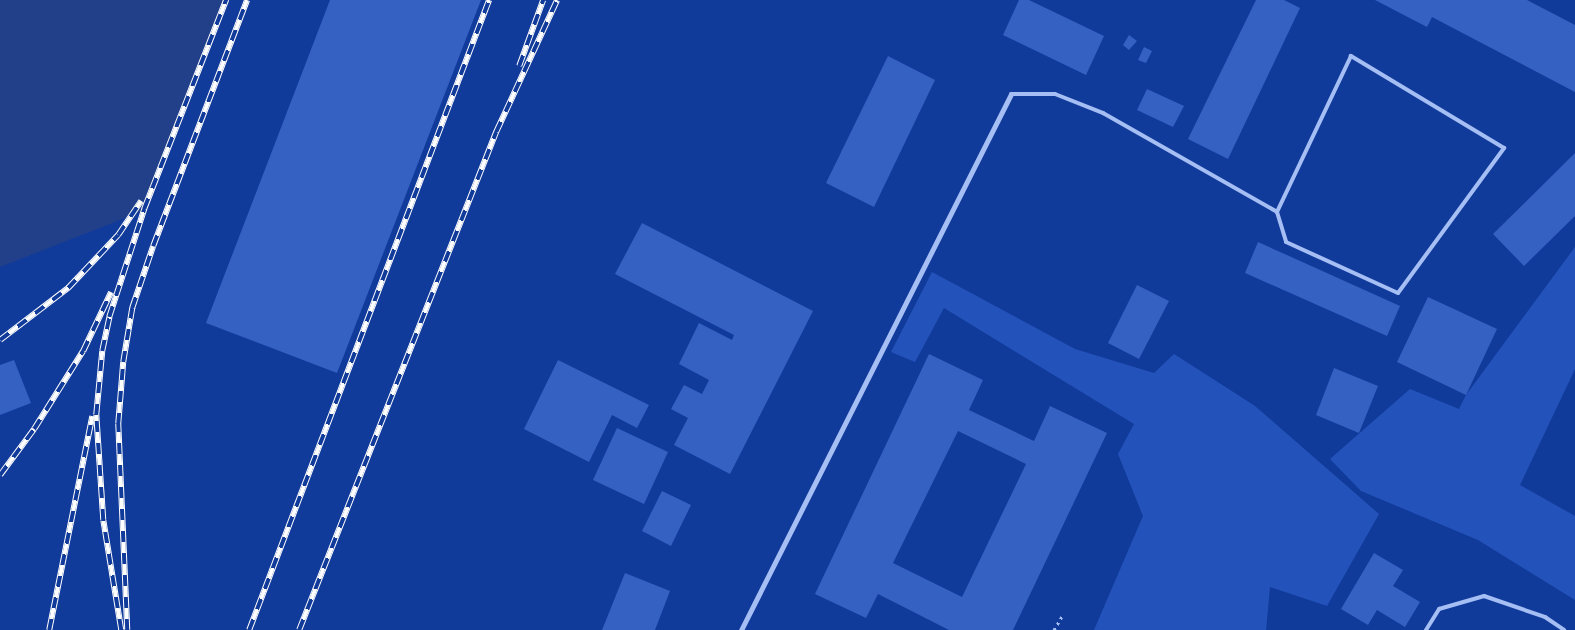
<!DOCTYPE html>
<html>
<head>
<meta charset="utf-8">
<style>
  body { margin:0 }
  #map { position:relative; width:1575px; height:630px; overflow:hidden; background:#113b9b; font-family:Montserrat,sans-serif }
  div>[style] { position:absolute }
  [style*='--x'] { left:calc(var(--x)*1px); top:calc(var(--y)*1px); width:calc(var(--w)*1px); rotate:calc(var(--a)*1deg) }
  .green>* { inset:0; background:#2353ba }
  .water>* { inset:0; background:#214089 }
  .building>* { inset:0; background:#3461c2 }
  .path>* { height:3px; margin-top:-1.5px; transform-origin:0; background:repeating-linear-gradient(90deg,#a5bef4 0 2.5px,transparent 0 6.5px) }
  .service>* { height:4px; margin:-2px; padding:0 2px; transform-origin:2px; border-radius:2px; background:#a5bef4 }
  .minor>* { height:5px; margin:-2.5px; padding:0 2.5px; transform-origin:2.5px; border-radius:2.5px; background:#a5bef4 }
  .rail>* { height:5.5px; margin-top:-2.75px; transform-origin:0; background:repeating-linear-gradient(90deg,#113b9b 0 11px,#fff 0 22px); box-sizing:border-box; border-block:1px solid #fff }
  span { translate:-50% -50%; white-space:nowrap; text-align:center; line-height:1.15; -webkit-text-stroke:4px #113b9b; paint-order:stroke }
</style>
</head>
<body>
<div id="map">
  <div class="green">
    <i style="clip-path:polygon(1575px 247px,1575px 369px,1520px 485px,1575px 516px,1575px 600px,1478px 540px,1361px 491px,1330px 459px,1410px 389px,1459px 409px,1466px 395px)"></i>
    <i style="clip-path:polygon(932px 272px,1075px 349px,1154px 373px,1174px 354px,1255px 406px,1379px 514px,1327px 606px,1270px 587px,1266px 630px,1094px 630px,1143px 516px,1118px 454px,1134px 424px,944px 308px,915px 362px,891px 352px)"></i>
  </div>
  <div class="water">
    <i style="clip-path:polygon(0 0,226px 0,143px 211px,0 267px)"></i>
  </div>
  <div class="building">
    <i style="clip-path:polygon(330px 0,481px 0,337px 373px,206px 323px)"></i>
    <i style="clip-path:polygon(1019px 0,1029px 0,1104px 36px,1086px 75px,1003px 35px)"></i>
    <i style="clip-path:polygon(1256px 0,1284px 0,1300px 8px,1228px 159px,1188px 139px)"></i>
    <i style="clip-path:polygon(1375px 0,1527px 0,1575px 25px,1575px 92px,1432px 17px,1427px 27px)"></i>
    <i style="clip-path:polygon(1129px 35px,1137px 41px,1129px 50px,1123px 45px)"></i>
    <i style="clip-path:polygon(1144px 47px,1152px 51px,1146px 63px,1138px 60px)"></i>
    <i style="clip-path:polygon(888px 56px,935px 80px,874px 207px,826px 183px)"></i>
    <i style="clip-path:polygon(1147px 89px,1184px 106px,1173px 127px,1137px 110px)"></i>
    <i style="clip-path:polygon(1575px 153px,1575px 216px,1524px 266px,1493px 234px)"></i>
    <i style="clip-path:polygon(642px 223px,813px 311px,730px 474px,674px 445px,688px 418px,671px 409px,684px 385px,702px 394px,709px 380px,679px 364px,699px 323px,732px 340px,734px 335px,615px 274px)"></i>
    <i style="clip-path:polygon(1258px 242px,1400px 306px,1387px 336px,1245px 273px)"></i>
    <i style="clip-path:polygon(1137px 285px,1169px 301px,1139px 359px,1108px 343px)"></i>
    <i style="clip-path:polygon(1428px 297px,1497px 329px,1466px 395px,1397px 362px)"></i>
    <i style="clip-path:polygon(evenodd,929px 354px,983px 380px,969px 410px,1034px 441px,1050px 406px,1107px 433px,1013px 630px,949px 630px,878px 594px,866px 618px,815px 594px,929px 354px,958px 431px,1026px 464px,962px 597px,893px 563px,958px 431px)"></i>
    <i style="clip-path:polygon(14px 360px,31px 403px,0 415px,0 365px)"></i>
    <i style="clip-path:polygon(558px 360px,649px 405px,637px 428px,612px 415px,589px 462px,524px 429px)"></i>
    <i style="clip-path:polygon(1334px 368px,1378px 386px,1359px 433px,1316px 415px)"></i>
    <i style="clip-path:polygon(617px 428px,668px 452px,644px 504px,593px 480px)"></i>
    <i style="clip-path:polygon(662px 491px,691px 505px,671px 546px,642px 531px)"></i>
    <i style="clip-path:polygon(1374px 553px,1403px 570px,1393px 586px,1420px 602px,1405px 627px,1377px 610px,1368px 625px,1341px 609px)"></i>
    <i style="clip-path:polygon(625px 573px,670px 591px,655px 630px,602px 630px)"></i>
  </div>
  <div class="path">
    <i style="--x:1054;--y:630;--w:16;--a:-60"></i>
  </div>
  <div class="service">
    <i style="--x:1011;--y:94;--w:44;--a:0"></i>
    <i style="--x:1055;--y:94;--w:52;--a:21.6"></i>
    <i style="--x:1103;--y:113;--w:200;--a:29.6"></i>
    <i style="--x:1277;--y:212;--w:31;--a:73"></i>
    <i style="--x:1286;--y:242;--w:123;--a:24.5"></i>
    <i style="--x:1398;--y:293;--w:180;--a:-53.8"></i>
    <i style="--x:1504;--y:148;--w:179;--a:-149"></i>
    <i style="--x:1351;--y:56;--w:173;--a:115.4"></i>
    <i style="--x:1426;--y:630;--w:25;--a:-58"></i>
    <i style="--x:1439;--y:609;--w:47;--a:-16.1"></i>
    <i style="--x:1484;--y:596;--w:65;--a:19"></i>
    <i style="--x:1545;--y:617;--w:23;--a:34"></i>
  </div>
  <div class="minor">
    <i style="--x:741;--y:630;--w:600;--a:-63.26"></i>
  </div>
  <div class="rail">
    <i style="--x:519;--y:66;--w:70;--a:-70"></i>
    <i style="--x:0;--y:340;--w:86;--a:-37.4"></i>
    <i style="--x:68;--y:288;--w:73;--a:-46.7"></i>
    <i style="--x:118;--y:235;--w:41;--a:-55.9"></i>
    <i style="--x:0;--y:475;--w:57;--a:-53.5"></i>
    <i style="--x:34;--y:429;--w:92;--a:-57.9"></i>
    <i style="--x:83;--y:351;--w:65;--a:-64.6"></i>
    <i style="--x:49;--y:630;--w:218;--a:-78.6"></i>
    <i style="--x:121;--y:630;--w:111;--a:-99.3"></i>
    <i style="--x:103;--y:520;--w:105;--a:-93.8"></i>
    <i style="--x:96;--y:415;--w:64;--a:-84.6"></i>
    <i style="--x:102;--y:351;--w:35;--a:-78"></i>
    <i style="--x:109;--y:317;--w:114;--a:-72"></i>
    <i style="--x:144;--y:209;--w:225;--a:-68.6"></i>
    <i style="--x:127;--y:630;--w:206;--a:-92.5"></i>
    <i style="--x:118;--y:424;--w:62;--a:-85.4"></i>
    <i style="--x:123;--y:362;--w:55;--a:-80.5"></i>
    <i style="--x:132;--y:308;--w:65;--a:-71.3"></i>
    <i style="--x:153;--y:246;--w:263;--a:-69.1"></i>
    <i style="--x:249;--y:630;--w:674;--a:-69.15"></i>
    <i style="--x:299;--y:630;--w:536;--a:-68.42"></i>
    <i style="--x:496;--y:132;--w:145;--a:-65.2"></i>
  </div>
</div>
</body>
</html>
